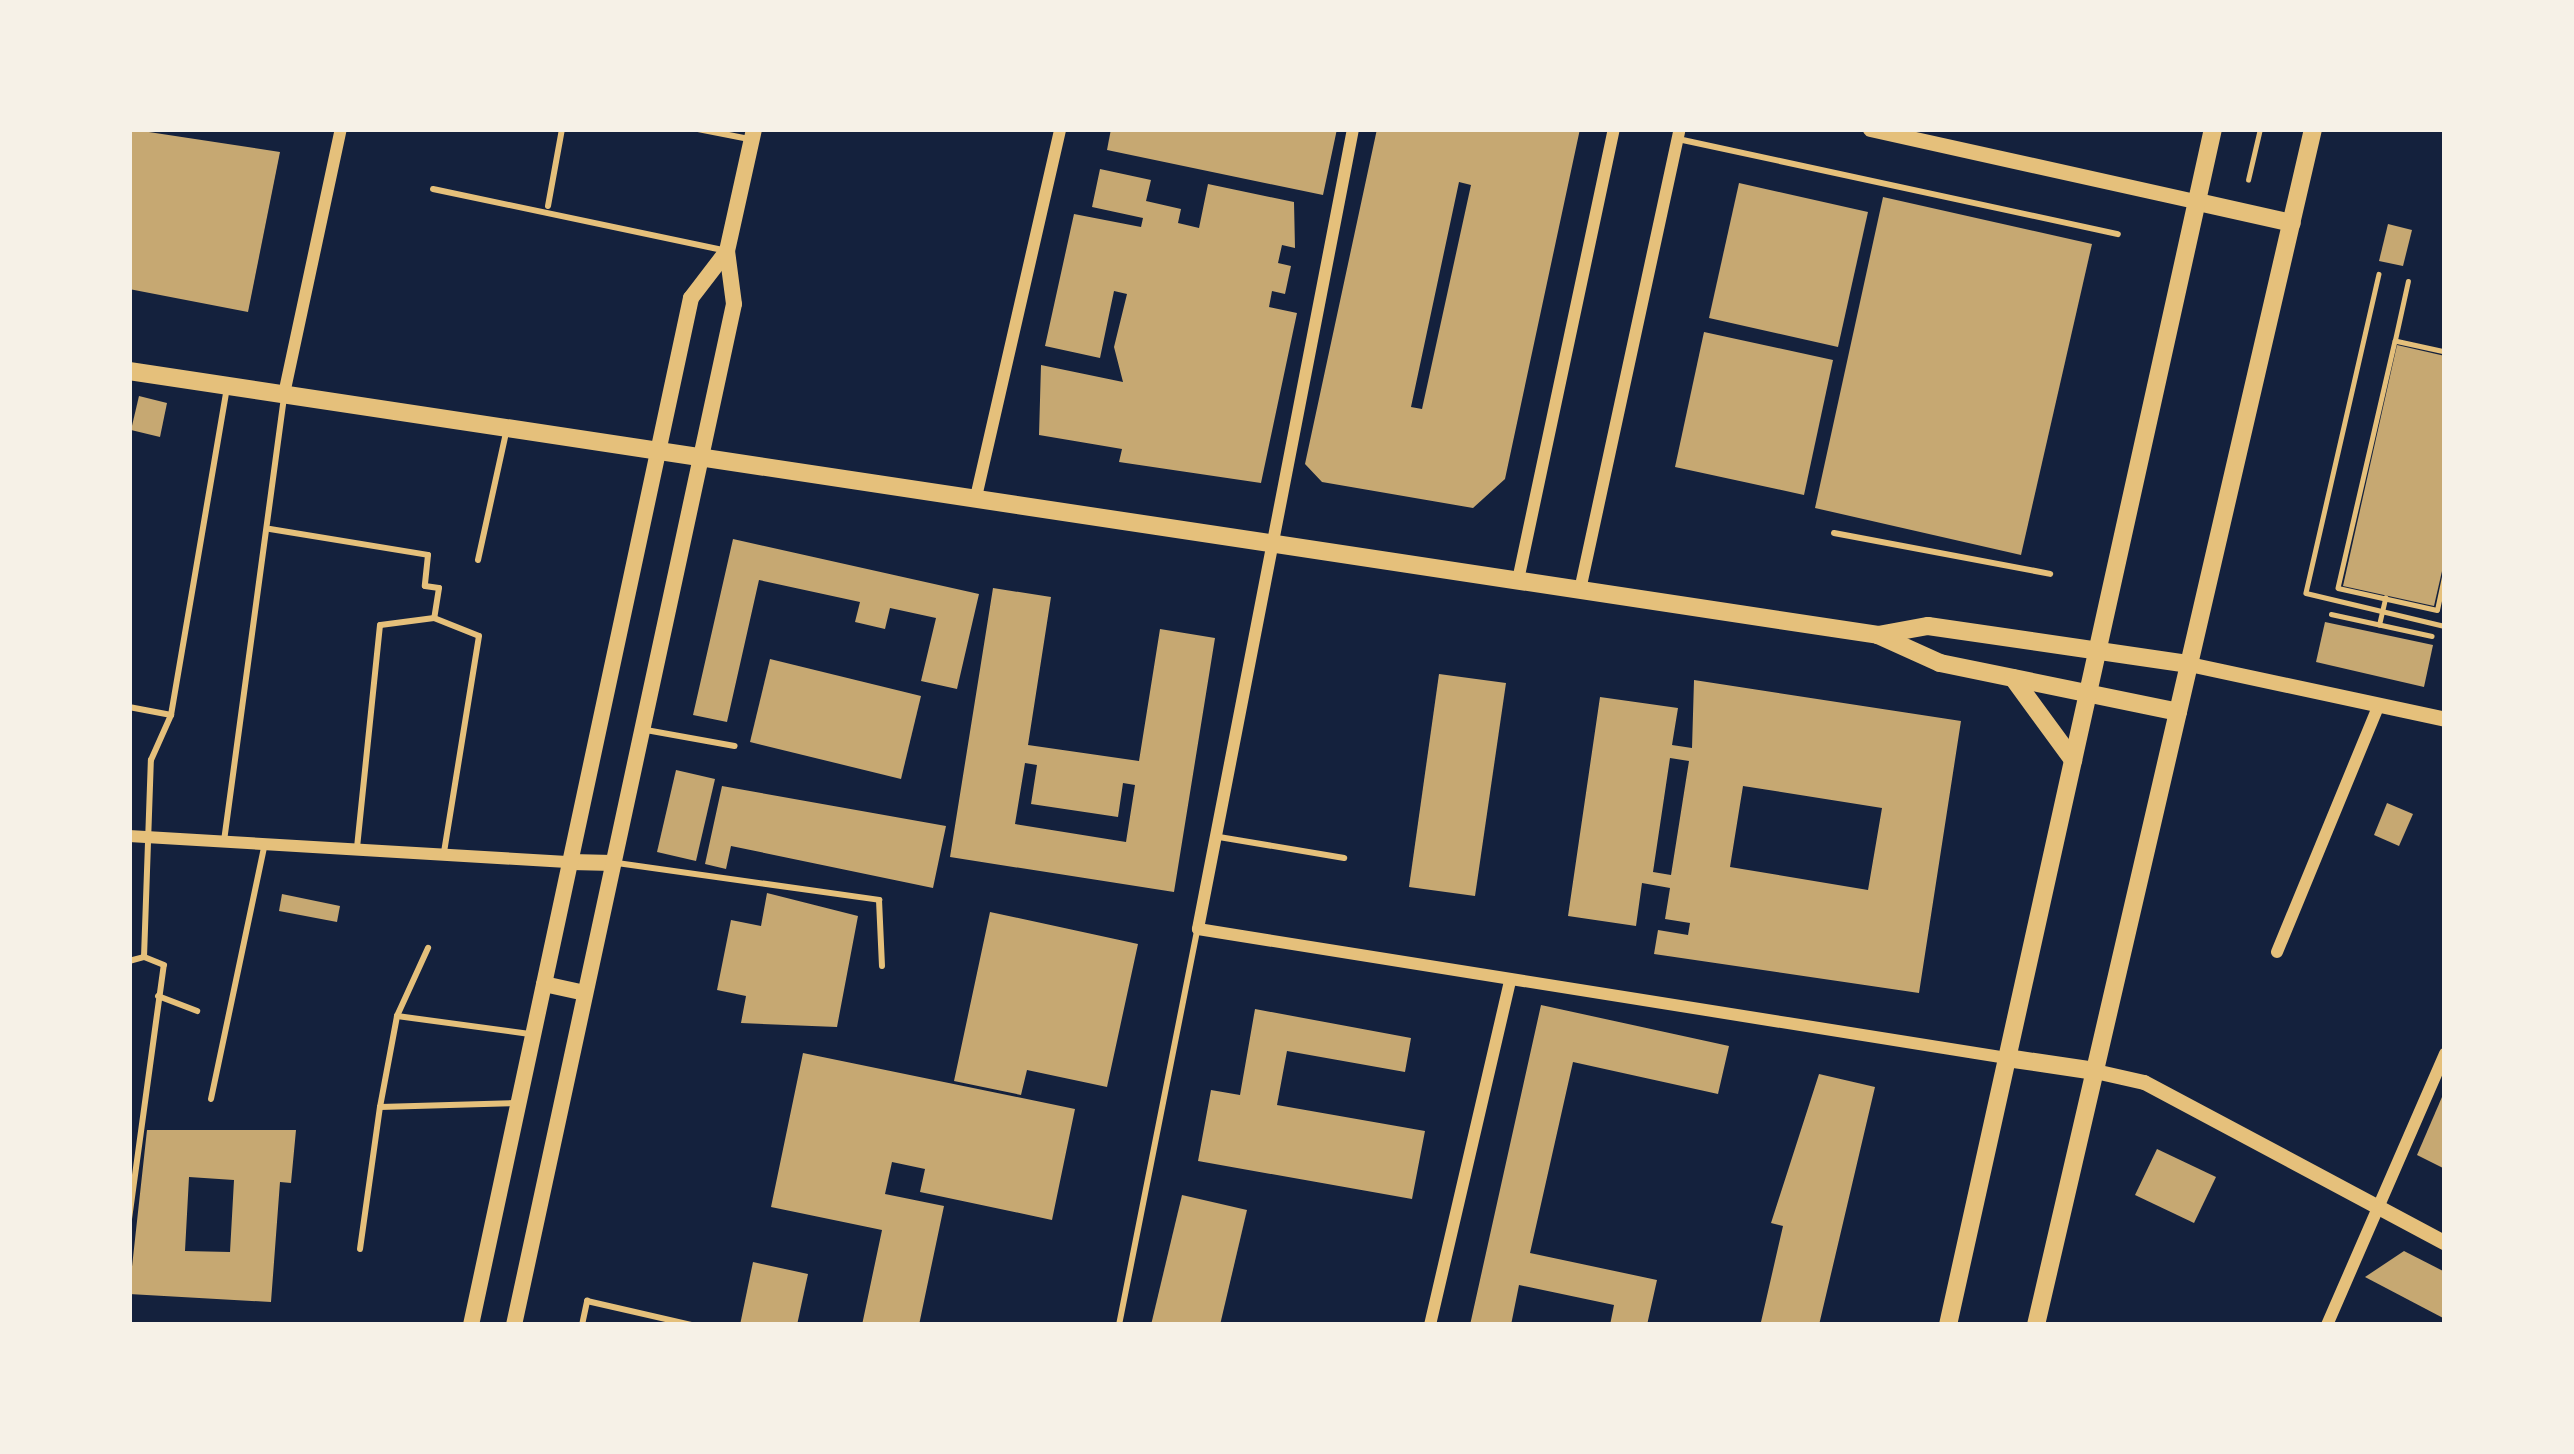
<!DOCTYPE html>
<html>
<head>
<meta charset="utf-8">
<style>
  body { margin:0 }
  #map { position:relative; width:2574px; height:1454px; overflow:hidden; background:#14213d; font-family:"Open Sans",sans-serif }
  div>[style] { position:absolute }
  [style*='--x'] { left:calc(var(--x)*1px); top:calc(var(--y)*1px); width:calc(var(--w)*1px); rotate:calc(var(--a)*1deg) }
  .building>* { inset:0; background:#c6a872 }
  .path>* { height:4.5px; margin:-2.25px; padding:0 2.25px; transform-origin:2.25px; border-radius:2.25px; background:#e5c07b }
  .service>* { height:6px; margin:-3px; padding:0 3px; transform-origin:3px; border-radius:3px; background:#e5c07b }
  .minor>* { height:12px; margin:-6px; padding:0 6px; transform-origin:6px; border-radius:6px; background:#e5c07b }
  .tertiary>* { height:15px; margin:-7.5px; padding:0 7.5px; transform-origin:7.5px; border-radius:7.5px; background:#e5c07b }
  .secondary>* { height:16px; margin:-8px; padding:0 8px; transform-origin:8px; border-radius:8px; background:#e5c07b }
  .primary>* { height:18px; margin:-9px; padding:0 9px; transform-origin:9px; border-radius:9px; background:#e5c07b }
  span { translate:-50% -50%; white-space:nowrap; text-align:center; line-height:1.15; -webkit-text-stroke:10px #f6f1e7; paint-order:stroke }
  .frame { position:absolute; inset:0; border:132px solid #f6f1e7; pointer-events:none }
</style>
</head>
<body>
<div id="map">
  <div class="building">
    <i style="clip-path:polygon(129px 129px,280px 152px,248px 312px,129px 289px)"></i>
    <i style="clip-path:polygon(1111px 129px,1337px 129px,1323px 195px,1107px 150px)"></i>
    <i style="clip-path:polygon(evenodd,1377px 129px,1580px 129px,1505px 479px,1473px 508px,1322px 482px,1305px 464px,1377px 129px,1459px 182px,1471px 185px,1422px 409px,1411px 407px,1459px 182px)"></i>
    <i style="clip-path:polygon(1100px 169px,1151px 180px,1146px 201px,1181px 209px,1178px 223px,1199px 228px,1208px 184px,1294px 202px,1295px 248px,1282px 245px,1278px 263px,1291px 266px,1285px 294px,1272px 291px,1269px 307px,1297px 313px,1261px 483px,1119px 462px,1122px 449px,1039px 435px,1041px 365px,1123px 382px,1114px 347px,1127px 294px,1114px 291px,1100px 358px,1045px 346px,1074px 214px,1141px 227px,1143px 218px,1092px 207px)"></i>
    <i style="clip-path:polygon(1739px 183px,1868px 212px,1838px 347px,1709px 318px)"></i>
    <i style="clip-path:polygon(1883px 197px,2092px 244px,2021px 555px,1815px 508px)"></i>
    <i style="clip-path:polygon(2388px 224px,2412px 230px,2403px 266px,2379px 261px)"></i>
    <i style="clip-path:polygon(1704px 332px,1833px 360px,1804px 495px,1675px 467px)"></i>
    <i style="clip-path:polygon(2397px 345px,2445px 356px,2445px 558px,2434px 606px,2343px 586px)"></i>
    <i style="clip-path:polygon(139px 396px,167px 403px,160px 437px,131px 430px)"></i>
    <i style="clip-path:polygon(733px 539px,979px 594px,957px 689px,921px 681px,936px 618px,890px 608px,885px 629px,855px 622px,860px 602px,759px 580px,727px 722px,693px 715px)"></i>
    <i style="clip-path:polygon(evenodd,993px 588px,1051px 597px,1028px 745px,1139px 761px,1160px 629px,1215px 638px,1174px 892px,950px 857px,993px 588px,1025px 763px,1037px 765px,1031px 804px,1118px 817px,1123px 783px,1135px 785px,1126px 842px,1015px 824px,1025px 763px)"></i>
    <i style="clip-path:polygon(2325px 622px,2433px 645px,2424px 687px,2316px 662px)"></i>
    <i style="clip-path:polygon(770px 659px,921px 696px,901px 779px,750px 742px)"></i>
    <i style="clip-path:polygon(1439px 674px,1506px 683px,1475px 896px,1409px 887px)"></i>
    <i style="clip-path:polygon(evenodd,1694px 680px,1961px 721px,1919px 993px,1654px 954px,1658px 930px,1688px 935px,1690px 923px,1665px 919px,1670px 888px,1642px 883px,1636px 926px,1568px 916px,1600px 697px,1678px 708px,1672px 745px,1692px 748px,1694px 680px,1670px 758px,1689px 761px,1671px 875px,1653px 872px,1670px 758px,1694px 680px,1743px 786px,1882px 808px,1868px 890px,1730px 867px,1743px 786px)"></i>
    <i style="clip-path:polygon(676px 770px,715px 779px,696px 861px,657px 852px)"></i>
    <i style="clip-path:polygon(722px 786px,946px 826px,933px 888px,731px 846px,726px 869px,705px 864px)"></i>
    <i style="clip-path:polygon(2387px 803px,2413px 814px,2399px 846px,2374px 835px)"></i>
    <i style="clip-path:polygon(767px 893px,858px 916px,837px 1027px,741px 1023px,746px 996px,717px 990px,731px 920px,761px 926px)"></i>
    <i style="clip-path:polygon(282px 894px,340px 906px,337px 922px,279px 911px)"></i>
    <i style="clip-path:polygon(990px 912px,1138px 944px,1107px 1087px,1027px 1070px,1021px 1095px,954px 1081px)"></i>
    <i style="clip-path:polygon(1541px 1005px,1729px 1046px,1718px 1094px,1573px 1062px,1530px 1253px,1657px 1280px,1647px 1325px,1610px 1325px,1614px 1305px,1519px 1285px,1511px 1325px,1470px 1325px)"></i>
    <i style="clip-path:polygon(1255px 1009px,1411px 1038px,1405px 1072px,1287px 1051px,1277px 1105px,1425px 1131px,1412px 1199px,1198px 1161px,1211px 1090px,1240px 1095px)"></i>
    <i style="clip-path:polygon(803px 1053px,1075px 1109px,1052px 1220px,920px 1192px,925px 1169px,892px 1162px,885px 1194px,944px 1206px,919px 1325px,862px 1325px,882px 1230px,771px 1207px)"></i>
    <i style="clip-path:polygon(1819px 1074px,1875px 1087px,1819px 1325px,1749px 1325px,1761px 1322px,1783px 1226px,1771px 1223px)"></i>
    <i style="clip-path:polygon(2445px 1090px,2445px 1169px,2417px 1155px)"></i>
    <i style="clip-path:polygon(evenodd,147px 1130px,296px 1130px,291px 1183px,280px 1182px,271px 1302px,129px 1294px,147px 1130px,189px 1177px,234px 1180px,230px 1252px,185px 1251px,189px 1177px)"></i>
    <i style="clip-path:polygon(2157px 1149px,2216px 1177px,2194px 1223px,2135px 1195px)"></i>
    <i style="clip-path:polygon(1182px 1195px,1247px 1210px,1220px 1325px,1151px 1325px)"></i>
    <i style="clip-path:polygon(2404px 1251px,2445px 1272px,2445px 1319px,2365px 1277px)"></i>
    <i style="clip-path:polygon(753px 1262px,808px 1274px,797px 1325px,740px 1325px)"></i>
  </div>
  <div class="path">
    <i style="--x:2248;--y:180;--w:52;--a:-76.8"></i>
    <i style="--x:2379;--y:274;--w:327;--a:102.9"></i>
    <i style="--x:2306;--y:593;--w:143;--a:13.4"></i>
    <i style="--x:2395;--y:340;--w:60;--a:-77.6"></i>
    <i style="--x:2445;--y:352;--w:51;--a:-167.6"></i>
    <i style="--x:2395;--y:341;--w:253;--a:103"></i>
    <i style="--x:2338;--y:588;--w:101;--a:12.5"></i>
    <i style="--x:2437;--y:610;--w:38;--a:-78"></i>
    <i style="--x:2331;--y:614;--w:103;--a:12.3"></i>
    <i style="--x:2379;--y:625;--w:28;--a:-77"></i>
  </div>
  <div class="service">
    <i style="--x:698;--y:129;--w:52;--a:11.1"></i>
    <i style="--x:1678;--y:139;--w:450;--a:12.2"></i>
    <i style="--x:433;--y:189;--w:296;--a:11.9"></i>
    <i style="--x:548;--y:206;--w:78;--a:-79.7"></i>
    <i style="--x:270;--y:529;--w:160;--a:9.3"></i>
    <i style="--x:428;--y:555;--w:31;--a:96"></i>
    <i style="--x:425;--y:586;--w:14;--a:8"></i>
    <i style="--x:439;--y:588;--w:30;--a:99"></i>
    <i style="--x:434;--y:618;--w:54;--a:172.6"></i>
    <i style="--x:380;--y:625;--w:222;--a:95.9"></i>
    <i style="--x:1834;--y:533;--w:220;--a:10.7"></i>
    <i style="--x:478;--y:560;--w:130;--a:-77.6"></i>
    <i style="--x:434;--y:618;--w:48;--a:21.8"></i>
    <i style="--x:479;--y:636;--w:220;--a:99.2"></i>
    <i style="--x:129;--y:707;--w:43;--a:10.8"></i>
    <i style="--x:646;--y:730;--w:90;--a:10.2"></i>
    <i style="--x:1219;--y:837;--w:127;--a:9.5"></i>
    <i style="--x:224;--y:841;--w:446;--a:-82.3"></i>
    <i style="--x:617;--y:863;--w:265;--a:8"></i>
    <i style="--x:879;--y:900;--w:66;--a:87.4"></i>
    <i style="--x:129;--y:961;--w:16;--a:-15"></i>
    <i style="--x:144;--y:957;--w:197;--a:-88"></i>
    <i style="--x:151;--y:760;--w:49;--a:-66"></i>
    <i style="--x:171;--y:715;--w:331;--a:-80.3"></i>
    <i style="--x:158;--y:996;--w:42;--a:21"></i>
    <i style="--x:397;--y:1016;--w:134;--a:7.7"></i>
    <i style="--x:211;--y:1099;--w:258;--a:-78.1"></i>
    <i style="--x:380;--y:1107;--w:93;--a:-79.4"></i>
    <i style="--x:397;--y:1016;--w:75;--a:-65.5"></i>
    <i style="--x:129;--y:1219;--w:256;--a:-82.2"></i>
    <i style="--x:164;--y:965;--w:22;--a:-158"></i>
    <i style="--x:360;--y:1249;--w:143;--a:-82"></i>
    <i style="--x:380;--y:1107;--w:135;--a:-1.7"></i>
    <i style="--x:582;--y:1325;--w:25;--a:-78"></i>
    <i style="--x:587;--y:1301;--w:108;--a:12.9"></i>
    <i style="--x:1119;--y:1325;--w:401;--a:-78.8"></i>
  </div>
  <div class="minor">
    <i style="--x:1353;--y:129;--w:815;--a:100.97"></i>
    <i style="--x:1198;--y:929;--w:819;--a:9.06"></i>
    <i style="--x:284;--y:394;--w:271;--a:-77.9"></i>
    <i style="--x:976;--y:497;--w:377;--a:-77.1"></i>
    <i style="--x:1518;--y:580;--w:461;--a:-78"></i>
    <i style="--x:1580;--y:590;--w:472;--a:-77.8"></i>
    <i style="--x:129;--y:836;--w:443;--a:3.4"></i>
    <i style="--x:2277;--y:952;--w:268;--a:-67.6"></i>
    <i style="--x:1430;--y:1325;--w:354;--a:-76.9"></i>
    <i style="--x:2327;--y:1325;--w:296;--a:-66.5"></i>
  </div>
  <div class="tertiary">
    <i style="--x:1870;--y:129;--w:336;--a:12.5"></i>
    <i style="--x:2189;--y:664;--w:262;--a:12.1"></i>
    <i style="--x:2095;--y:1071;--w:50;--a:12.7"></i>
    <i style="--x:2144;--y:1082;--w:341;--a:28.1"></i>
  </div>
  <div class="secondary">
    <i style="--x:571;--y:862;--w:42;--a:1.4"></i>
    <i style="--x:544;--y:984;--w:42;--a:12.4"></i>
    <i style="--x:471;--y:1325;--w:1050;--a:-77.91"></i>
    <i style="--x:691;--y:298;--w:59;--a:-52.5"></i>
    <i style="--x:727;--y:251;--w:125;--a:-77.5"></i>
    <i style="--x:514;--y:1325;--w:1044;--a:-77.84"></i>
    <i style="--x:734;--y:304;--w:53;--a:-97.5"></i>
  </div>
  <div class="primary">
    <i style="--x:2198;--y:202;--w:96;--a:12.6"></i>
    <i style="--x:129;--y:371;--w:1769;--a:8.58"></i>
    <i style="--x:1878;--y:635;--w:68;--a:24.3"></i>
    <i style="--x:1940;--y:663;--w:243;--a:11.6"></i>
    <i style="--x:1878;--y:635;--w:51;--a:-10.2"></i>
    <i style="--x:1928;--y:626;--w:264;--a:8.3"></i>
    <i style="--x:2013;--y:678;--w:102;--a:53.8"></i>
    <i style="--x:2007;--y:1058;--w:89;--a:8.4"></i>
    <i style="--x:1948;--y:1325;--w:1225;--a:-77.51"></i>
    <i style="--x:2036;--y:1325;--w:1228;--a:-76.96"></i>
  </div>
  <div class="frame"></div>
</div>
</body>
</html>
